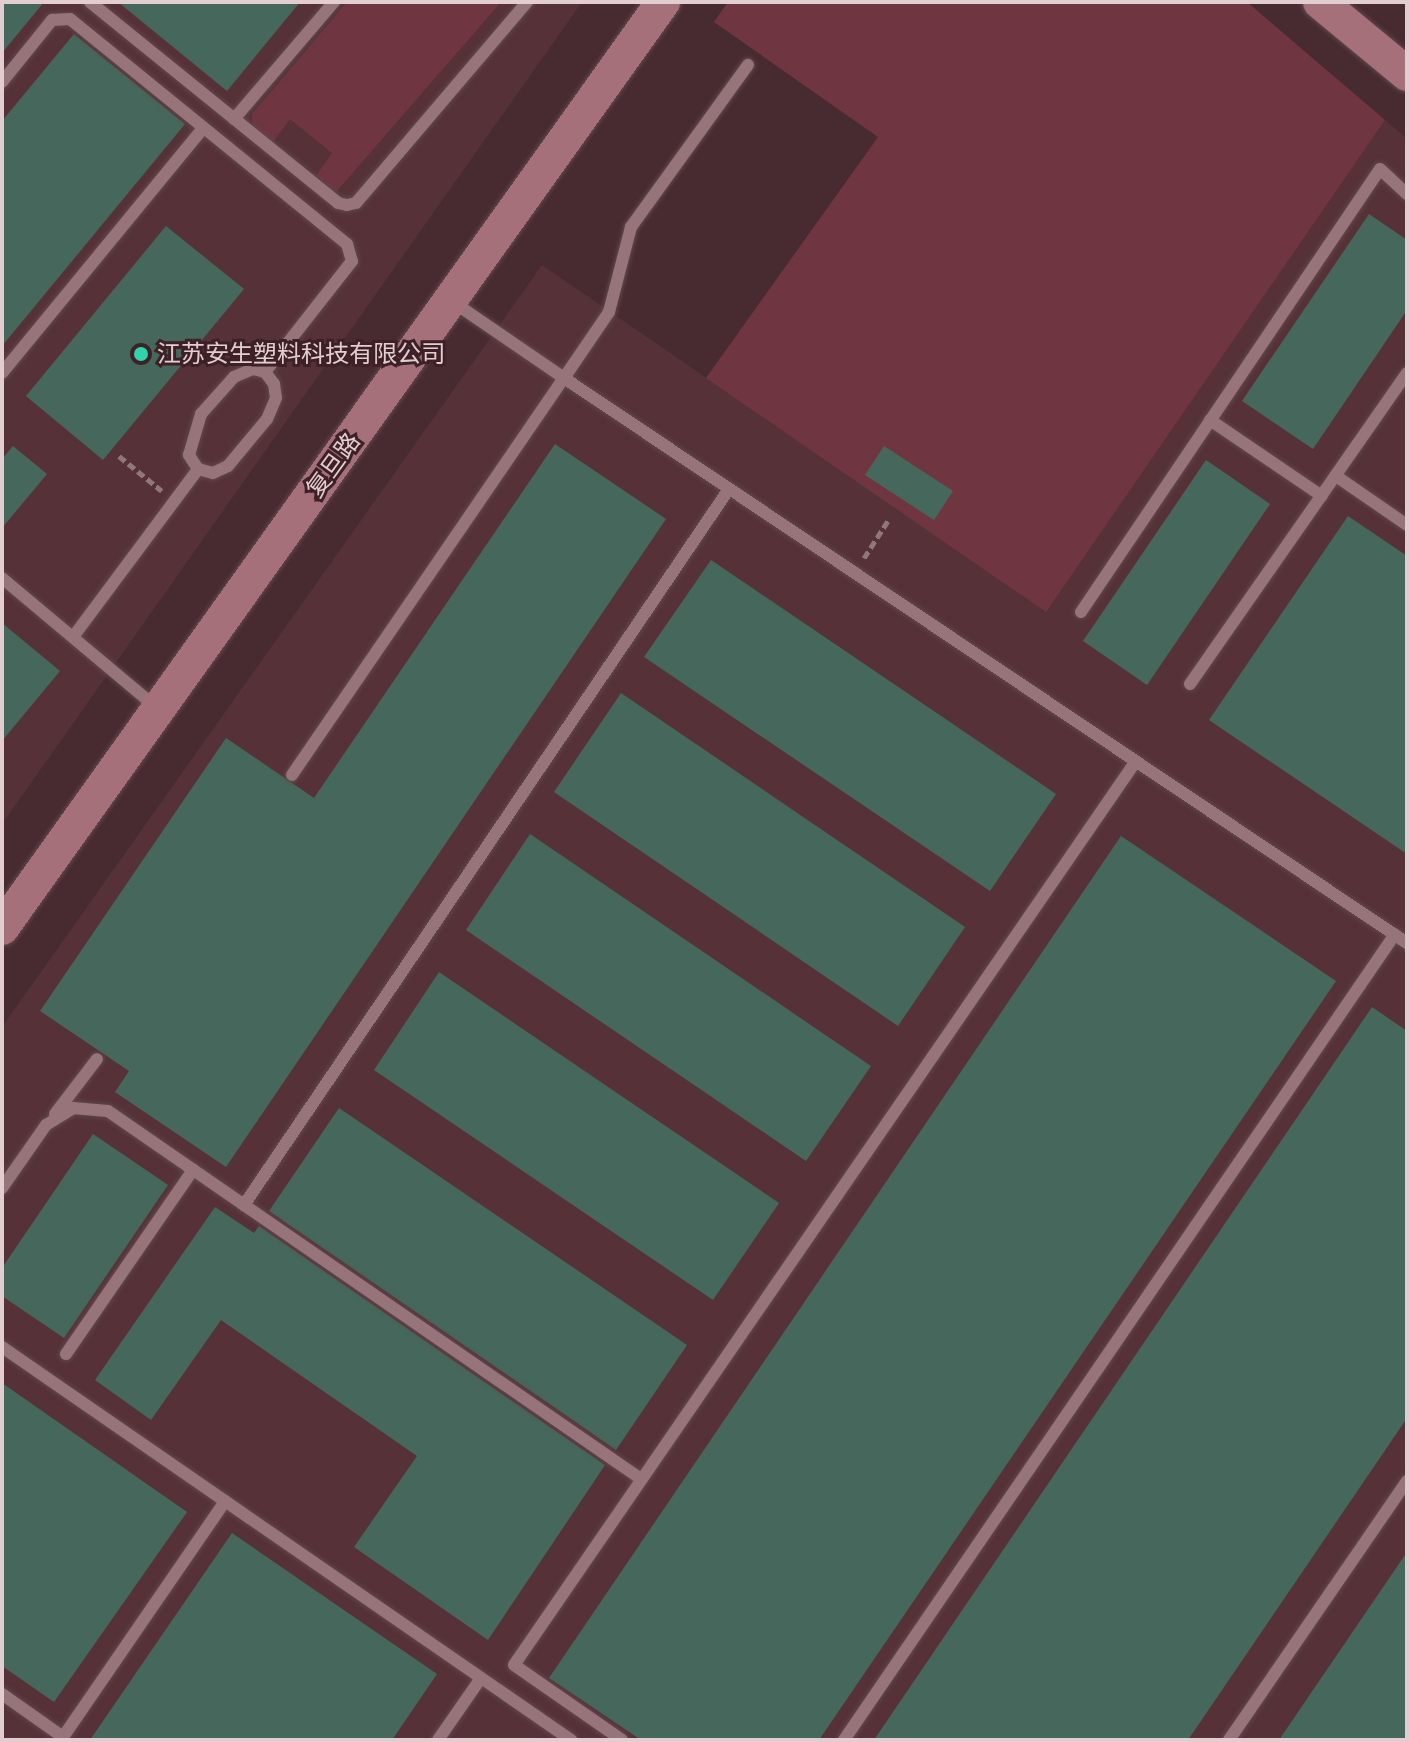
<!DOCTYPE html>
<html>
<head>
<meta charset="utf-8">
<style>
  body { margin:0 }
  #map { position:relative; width:1409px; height:1742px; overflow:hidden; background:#482b30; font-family:Cabin,"Noto Sans SC",sans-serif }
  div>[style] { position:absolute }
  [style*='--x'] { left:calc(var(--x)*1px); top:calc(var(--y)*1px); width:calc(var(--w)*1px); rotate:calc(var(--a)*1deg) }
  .built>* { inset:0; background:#563238 }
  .green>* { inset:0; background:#6f3642 }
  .building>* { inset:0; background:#46685c }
  .path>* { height:5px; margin-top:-2.5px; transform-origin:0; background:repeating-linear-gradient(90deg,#90777b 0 8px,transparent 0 12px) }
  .roads { filter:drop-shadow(0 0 2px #60474c) drop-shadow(0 0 2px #60474c) }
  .lane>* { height:12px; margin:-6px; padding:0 6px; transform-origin:6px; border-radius:6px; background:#977479 }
  .secondary>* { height:34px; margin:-17px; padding:0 17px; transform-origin:17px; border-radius:17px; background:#a57079 }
  .dots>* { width:22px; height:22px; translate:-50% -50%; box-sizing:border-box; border:4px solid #3d2126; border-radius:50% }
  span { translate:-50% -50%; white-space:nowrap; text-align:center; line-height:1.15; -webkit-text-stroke:6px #3d2126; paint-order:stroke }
  .poi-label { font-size:24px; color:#e2ced1 }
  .left { translate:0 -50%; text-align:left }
  .street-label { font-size:24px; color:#e2ced1 }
  .frame { position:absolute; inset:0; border:4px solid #e2ced1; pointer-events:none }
</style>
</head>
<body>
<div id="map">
  <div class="built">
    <i style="clip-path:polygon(2px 2px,582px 2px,2px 824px)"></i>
    <i style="clip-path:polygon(1385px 120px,1407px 139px,1407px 1740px,2px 1740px,2px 1027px,542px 265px,1046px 611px)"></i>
  </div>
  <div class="green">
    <i style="clip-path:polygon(347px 2px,501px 2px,336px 192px,316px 176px,332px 153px,290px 119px,273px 142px,252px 125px,252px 114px)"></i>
    <i style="clip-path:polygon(728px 2px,1247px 2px,1385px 120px,1046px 612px,706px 378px,878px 137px,714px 22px)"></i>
  </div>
  <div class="building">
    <i style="clip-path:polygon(2px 2px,44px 2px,2px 53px)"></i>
    <i style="clip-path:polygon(118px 2px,300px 2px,227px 91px)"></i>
    <i style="clip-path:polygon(74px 34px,185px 124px,2px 346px,2px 121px)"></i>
    <i style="clip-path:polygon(1369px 214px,1407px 240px,1407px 310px,1313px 449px,1242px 401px)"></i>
    <i style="clip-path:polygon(166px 226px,244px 289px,103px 460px,26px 396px)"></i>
    <i style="clip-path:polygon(555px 444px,666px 519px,226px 1167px,115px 1092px,129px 1071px,40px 1011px,226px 738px,314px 798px)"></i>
    <i style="clip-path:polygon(13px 446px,47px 474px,2px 528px,2px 459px)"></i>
    <i style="clip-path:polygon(884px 446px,953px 491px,934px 520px,865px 475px)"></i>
    <i style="clip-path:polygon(1206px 460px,1270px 504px,1147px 685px,1083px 641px)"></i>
    <i style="clip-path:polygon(1348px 516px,1407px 556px,1407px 854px,1209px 720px)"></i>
    <i style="clip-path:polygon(711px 560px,1056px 794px,990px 891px,644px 657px)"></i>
    <i style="clip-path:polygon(2px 623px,60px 671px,2px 741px)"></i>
    <i style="clip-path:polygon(621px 693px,965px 927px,898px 1026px,554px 792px)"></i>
    <i style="clip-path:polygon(530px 834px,871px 1066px,806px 1161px,466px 930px)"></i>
    <i style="clip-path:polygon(1121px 836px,1336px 981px,819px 1740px,641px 1740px,549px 1678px)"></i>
    <i style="clip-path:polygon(439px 972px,779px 1203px,713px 1300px,374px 1070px)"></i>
    <i style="clip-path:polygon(1372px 1007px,1407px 1031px,1407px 1418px,1188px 1740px,874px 1740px)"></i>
    <i style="clip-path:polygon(339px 1108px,687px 1345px,616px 1450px,269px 1211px)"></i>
    <i style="clip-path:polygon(93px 1134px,168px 1185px,64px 1338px,2px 1296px,2px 1268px)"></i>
    <i style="clip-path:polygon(215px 1207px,254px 1233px,259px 1226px,605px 1465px,488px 1640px,354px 1547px,417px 1456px,221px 1320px,151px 1420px,95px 1380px)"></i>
    <i style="clip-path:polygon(2px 1383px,187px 1512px,54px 1702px,2px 1666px)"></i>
    <i style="clip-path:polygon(232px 1533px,437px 1674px,392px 1740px,90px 1740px)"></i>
    <i style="clip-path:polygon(1407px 1552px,1407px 1740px,1279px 1740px)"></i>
  </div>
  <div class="path">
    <i style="--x:119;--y:456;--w:55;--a:39.1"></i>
    <i style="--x:864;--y:558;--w:46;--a:-57.3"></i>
  </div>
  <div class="roads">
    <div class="lane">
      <i style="--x:90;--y:2;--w:319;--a:39"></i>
      <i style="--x:338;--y:203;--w:9;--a:13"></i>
      <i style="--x:347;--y:205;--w:9;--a:-13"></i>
      <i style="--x:356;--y:203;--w:264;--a:-49.6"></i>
      <i style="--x:2;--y:82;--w:80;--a:-51.1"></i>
      <i style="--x:52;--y:20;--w:18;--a:-3"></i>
      <i style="--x:70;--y:19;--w:357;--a:39.1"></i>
      <i style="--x:347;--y:244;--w:18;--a:74"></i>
      <i style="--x:352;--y:261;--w:141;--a:128.1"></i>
      <i style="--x:234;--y:119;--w:154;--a:-49.5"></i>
      <i style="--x:453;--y:302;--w:135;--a:34.4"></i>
      <i style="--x:564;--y:378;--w:80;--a:-55.7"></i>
      <i style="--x:609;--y:312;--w:88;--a:-75.5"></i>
      <i style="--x:631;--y:227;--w:200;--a:-54.2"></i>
      <i style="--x:253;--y:369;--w:12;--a:14"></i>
      <i style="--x:265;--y:372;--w:15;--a:53"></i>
      <i style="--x:274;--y:384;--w:14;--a:82"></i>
      <i style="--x:276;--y:398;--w:23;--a:113"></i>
      <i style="--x:267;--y:419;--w:61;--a:129.7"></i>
      <i style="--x:228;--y:466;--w:17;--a:155"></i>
      <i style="--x:213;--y:473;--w:16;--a:-165"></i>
      <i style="--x:198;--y:469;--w:17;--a:-123"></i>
      <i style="--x:189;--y:455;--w:43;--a:-73.7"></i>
      <i style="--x:201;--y:414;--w:50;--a:-48.3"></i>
      <i style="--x:234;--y:377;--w:21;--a:-23"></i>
      <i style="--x:2;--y:373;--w:317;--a:-50.6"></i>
      <i style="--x:1210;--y:420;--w:135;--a:34.2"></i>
      <i style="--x:1336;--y:476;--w:86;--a:34.6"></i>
      <i style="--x:2;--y:578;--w:201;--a:40"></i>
      <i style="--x:1081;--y:612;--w:534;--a:-55.98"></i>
      <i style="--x:1380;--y:169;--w:37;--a:43"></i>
      <i style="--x:73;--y:637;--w:209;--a:-53.3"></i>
      <i style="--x:1190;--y:684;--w:379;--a:-55.1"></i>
      <i style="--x:292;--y:775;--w:481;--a:-55.6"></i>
      <i style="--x:564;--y:378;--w:1015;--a:33.83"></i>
      <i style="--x:55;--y:1114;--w:69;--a:-52.6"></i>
      <i style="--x:2;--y:1188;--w:77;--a:-55.1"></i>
      <i style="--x:46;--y:1125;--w:32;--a:-32"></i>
      <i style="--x:73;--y:1108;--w:35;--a:5"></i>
      <i style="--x:108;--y:1111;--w:648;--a:34.62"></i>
      <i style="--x:244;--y:1205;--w:865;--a:-55.89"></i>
      <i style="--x:2;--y:1347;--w:692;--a:34.63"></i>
      <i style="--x:66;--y:1354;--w:224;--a:-55.4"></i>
      <i style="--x:2;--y:1694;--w:75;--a:35.2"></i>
      <i style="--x:61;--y:1740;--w:290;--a:-55.5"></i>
      <i style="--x:438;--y:1740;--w:75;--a:-55.3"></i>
      <i style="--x:622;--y:1740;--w:131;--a:-145.2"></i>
      <i style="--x:514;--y:1665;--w:1097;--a:-55.47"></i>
      <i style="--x:844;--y:1740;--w:976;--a:-55.64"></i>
      <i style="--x:1229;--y:1740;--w:314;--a:-55.5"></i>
    </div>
    <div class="secondary">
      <i style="--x:1320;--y:2;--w:113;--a:39.6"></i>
      <i style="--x:2;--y:928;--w:1138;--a:-54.48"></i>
    </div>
  </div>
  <div class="dots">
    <i style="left:141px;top:354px;background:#2ed4aa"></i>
  </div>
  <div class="poi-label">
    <span class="left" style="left:157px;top:354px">江苏安生塑料科技有限公司</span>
  </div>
  <div class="street-label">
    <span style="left:333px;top:465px;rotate:-54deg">复旦路</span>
  </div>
  <div class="frame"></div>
</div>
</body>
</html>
